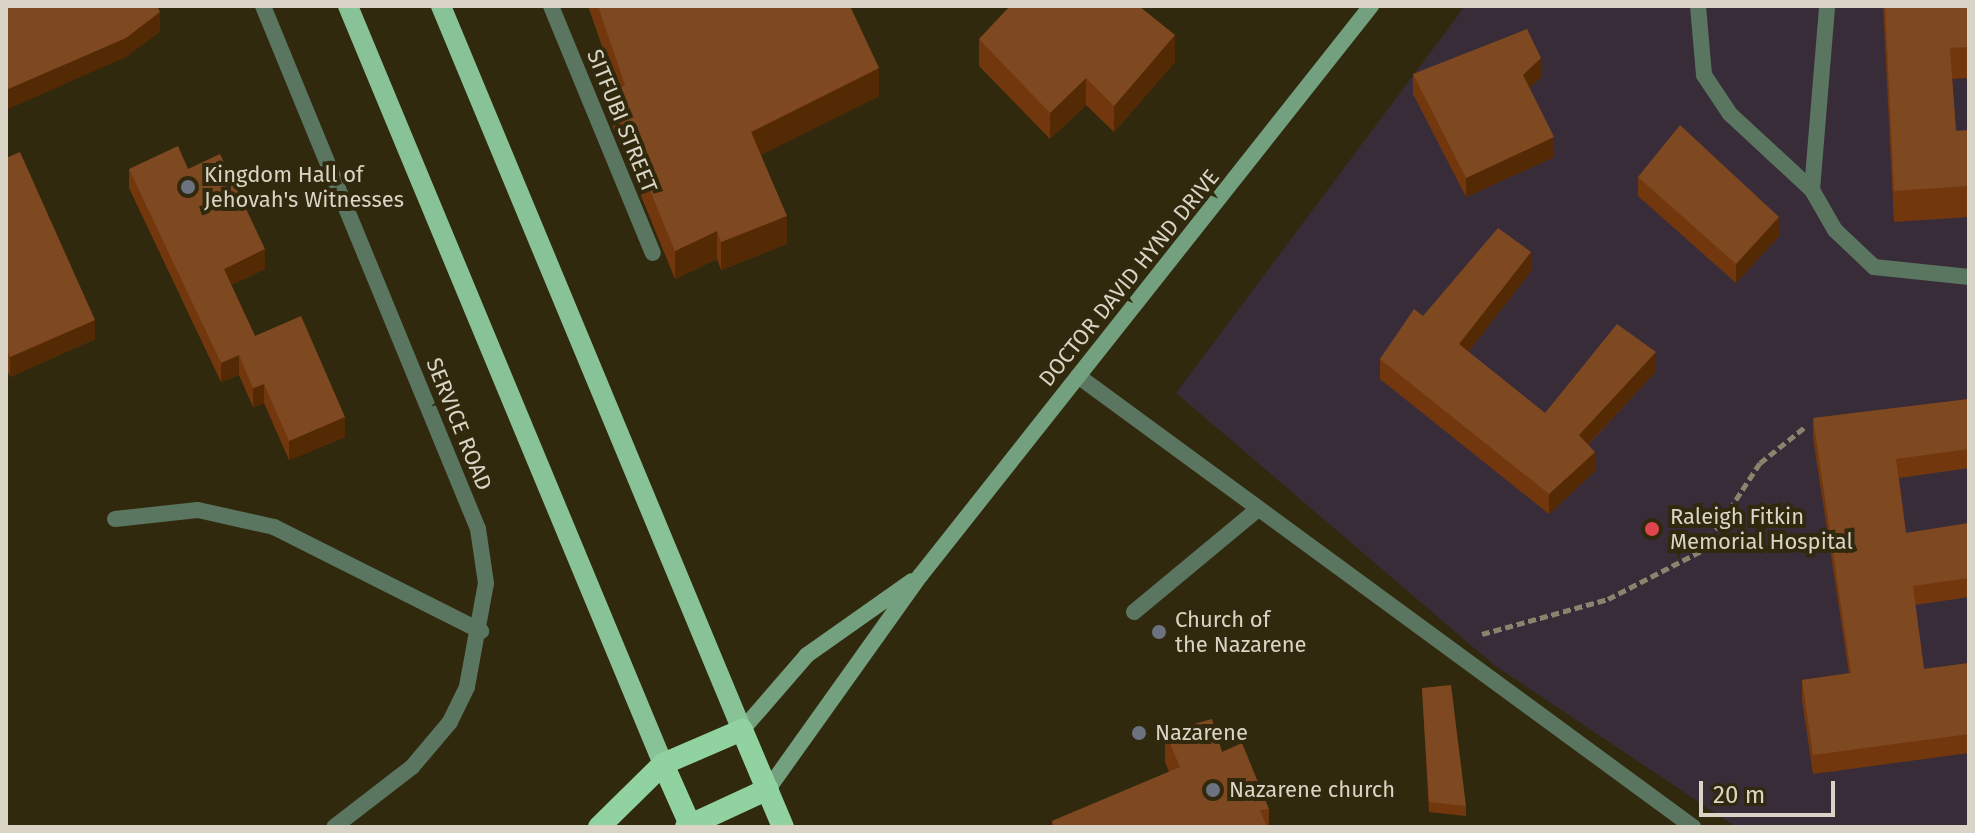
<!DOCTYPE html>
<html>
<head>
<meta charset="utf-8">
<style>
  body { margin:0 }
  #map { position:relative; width:1975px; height:833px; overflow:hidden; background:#31290d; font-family:"Fira Sans",sans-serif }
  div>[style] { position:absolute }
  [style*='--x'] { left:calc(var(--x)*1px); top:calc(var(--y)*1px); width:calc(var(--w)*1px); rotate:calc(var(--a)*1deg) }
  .medical>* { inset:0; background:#392c39 }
  .path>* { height:5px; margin-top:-2.5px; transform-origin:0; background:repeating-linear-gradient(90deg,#8a836e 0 8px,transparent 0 12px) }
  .service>* { height:16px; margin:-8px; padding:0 8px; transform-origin:8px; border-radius:8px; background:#5a7660 }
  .minor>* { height:16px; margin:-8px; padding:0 8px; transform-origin:8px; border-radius:8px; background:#5a7660 }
  .secondary>* { height:16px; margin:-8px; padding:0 8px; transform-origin:8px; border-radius:8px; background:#73a17f }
  .primary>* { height:20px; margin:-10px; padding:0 10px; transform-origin:10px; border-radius:10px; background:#87c396 }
  .trunk>* { height:22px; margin:-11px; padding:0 11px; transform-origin:11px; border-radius:11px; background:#90d2a0 }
  .wall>* { inset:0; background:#73370e }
  .shaded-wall>* { inset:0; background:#542a05 }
  .building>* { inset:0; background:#7e4821 }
  .dots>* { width:22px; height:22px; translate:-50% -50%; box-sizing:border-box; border:4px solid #31290d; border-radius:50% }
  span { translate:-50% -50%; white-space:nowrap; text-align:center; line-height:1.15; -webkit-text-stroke:8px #31290d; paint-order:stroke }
  .street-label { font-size:22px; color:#d9d4c5 }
  .poi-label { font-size:22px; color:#d9d4c5 }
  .left { translate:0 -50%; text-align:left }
  .frame { position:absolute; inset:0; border:8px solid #d9d4c5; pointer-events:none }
  .scale { position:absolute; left:1699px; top:781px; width:136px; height:36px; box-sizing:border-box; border:4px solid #d9d4c5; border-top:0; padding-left:10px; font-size:24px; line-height:28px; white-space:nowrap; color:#d9d4c5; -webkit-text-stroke:6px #31290d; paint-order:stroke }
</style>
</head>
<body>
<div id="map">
  <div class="medical">
    <i style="clip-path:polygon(1465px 6px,1969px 6px,1969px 827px,1736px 827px,1494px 665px,1176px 393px)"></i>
  </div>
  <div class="path">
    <i style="--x:1482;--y:634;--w:131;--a:-15.5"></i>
    <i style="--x:1608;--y:599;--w:107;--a:-27.3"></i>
    <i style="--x:1703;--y:550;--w:104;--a:-56.8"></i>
    <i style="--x:1760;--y:463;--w:58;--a:-38.7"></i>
  </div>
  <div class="service">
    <i style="--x:1698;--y:6;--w:69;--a:85"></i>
    <i style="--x:1704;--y:75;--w:47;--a:56.3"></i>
    <i style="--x:1730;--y:114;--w:112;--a:42.8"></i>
    <i style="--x:1812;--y:190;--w:46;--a:60.1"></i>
    <i style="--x:1835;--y:230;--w:54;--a:43.5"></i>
    <i style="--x:1874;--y:267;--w:96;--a:6"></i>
    <i style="--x:1812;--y:190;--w:185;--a:-85.3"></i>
  </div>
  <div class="minor">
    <i style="--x:263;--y:6;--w:565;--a:67.65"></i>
    <i style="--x:478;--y:529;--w:55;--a:81.6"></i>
    <i style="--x:486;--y:583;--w:106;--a:100.4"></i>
    <i style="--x:467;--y:687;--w:39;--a:116"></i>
    <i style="--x:450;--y:722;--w:59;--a:130.2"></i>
    <i style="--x:412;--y:767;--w:98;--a:142.4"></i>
    <i style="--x:551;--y:6;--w:267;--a:67.6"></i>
    <i style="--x:1078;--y:376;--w:763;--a:36.25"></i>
    <i style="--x:115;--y:519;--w:83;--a:-6.2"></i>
    <i style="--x:198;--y:510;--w:78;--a:12.6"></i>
    <i style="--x:274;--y:527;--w:232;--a:26.7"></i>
    <i style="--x:1134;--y:612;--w:161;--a:-39.7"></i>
  </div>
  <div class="secondary">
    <i style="--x:742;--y:730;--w:99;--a:-49.1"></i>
    <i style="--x:807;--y:655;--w:128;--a:-35.2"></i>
    <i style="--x:768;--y:789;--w:262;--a:-54.5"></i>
    <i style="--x:920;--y:576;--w:727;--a:-51.65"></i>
  </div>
  <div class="primary">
    <i style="--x:348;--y:6;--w:821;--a:67.43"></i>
    <i style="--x:441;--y:6;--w:784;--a:67.43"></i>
  </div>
  <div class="trunk">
    <i style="--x:663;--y:764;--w:69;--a:66"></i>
    <i style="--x:599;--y:827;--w:90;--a:-44.5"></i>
    <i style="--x:663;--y:764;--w:86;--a:-23.3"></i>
    <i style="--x:742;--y:730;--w:105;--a:67.1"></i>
    <i style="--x:686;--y:827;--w:90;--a:-24.9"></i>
  </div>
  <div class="wall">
    <i style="clip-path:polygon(588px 6px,850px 6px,879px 96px,760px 155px,787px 244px,721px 270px,717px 259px,675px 279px,610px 120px,610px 93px,617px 89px)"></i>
    <i style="clip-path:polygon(1883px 6px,1969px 6px,1969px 78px,1952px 79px,1956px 131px,1969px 130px,1969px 217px,1894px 222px)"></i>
    <i style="clip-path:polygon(979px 39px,1175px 62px,1114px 132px,1086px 105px,1050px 139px,979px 66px)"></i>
    <i style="clip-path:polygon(1413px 74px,1541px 77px,1529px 88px,1554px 157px,1466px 197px,1413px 94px)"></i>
    <i style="clip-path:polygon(6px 158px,95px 339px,10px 377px,6px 368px)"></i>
    <i style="clip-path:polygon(129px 169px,188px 169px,265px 269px,231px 285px,255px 336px,345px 437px,289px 460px,264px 403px,253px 407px,239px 375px,221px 382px,129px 188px)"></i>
    <i style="clip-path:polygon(1638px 177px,1779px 236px,1736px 283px,1638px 196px)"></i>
    <i style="clip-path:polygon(1531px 271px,1468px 352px,1545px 413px,1656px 371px,1588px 445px,1595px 471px,1549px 514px,1380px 379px,1380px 359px,1423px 316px)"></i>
    <i style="clip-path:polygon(1969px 399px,1969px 468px,1899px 478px,1906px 533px,1969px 523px,1969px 597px,1915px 605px,1924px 669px,1969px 663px,1969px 753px,1813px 774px,1802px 700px,1802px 680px,1849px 673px,1813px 438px,1813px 418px)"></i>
    <i style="clip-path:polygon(1422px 688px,1466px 806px,1466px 816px,1429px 812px)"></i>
    <i style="clip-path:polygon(1165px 732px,1222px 752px,1269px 809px,1269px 827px,1052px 827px,1052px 821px,1169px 772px,1165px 762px)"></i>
  </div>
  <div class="shaded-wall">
    <i style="clip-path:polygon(160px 12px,160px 32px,126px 57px,6px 110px,6px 90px)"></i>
    <i style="clip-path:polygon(1175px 35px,1175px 62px,1114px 132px,1114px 106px)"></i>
    <i style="clip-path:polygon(1541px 58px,1541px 77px,1523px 94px,1523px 75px)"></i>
    <i style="clip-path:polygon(879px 68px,879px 96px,751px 160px,751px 132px)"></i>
    <i style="clip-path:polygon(1086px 78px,1086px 105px,1050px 139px,1050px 113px)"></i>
    <i style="clip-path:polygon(1554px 137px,1554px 157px,1466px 197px,1466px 178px)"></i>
    <i style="clip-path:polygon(787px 216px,787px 244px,721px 270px,721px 242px)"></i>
    <i style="clip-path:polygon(1779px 217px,1779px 236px,1736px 283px,1736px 264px)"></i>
    <i style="clip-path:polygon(717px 231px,717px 259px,675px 279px,675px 251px)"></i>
    <i style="clip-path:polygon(265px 249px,265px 269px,224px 288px,224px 269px)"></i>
    <i style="clip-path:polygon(1531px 252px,1531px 271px,1459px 364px,1459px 344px)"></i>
    <i style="clip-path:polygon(95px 320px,95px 339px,10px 377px,10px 357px)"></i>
    <i style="clip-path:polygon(1656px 352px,1656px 371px,1579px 454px,1579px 435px)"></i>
    <i style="clip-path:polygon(239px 355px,239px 375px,221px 382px,221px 363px)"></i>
    <i style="clip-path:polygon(264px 384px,264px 403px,253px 407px,253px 388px)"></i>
    <i style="clip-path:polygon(345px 417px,345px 437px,289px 460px,289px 441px)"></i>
    <i style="clip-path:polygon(1595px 452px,1595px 471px,1549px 514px,1549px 494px)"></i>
  </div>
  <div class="building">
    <i style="clip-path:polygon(6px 6px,157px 6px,160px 12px,126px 38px,6px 90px)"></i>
    <i style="clip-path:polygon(598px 6px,850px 6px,879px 68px,751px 132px,787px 216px,721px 242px,717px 231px,675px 251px,610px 93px,625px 85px)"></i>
    <i style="clip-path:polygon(1010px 6px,1139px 6px,1175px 35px,1114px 106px,1086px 78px,1050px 113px,979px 39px)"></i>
    <i style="clip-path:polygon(1885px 6px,1969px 6px,1969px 47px,1950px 48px,1956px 131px,1969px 130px,1969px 186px,1894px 191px)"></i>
    <i style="clip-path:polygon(1527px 29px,1541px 58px,1523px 75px,1554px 137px,1466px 178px,1413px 74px)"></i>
    <i style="clip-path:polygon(1680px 125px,1779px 217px,1736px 264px,1638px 177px)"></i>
    <i style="clip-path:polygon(178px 146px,188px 169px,220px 154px,265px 249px,224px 269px,255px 336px,301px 316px,345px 417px,289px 441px,264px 384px,253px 388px,239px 355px,221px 363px,129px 169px)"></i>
    <i style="clip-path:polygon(20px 152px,95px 320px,10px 357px,6px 349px,6px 158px)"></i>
    <i style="clip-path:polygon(1498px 228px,1531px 252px,1459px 344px,1545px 413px,1617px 324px,1656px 352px,1579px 435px,1595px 452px,1549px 494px,1380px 359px,1414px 309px,1423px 316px)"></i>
    <i style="clip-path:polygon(1969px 399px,1969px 449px,1896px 459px,1906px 533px,1969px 523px,1969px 578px,1913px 586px,1924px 669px,1969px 663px,1969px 734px,1813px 755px,1802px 680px,1851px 673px,1813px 418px)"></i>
    <i style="clip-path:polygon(1451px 685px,1466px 806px,1429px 802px,1422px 688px)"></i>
    <i style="clip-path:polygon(1212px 719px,1222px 752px,1242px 743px,1269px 809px,1260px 810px,1267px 827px,1055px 827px,1052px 821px,1180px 767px,1165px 732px)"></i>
  </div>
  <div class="dots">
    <i style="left:188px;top:187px;background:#6b7280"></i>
    <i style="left:1652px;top:529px;background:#e0444e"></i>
    <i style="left:1159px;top:632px;background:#6b7280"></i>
    <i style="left:1139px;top:733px;background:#6b7280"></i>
    <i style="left:1213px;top:790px;background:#6b7280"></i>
  </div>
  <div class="street-label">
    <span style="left:622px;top:121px;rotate:68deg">SITFUBI STREET</span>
    <span style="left:1129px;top:278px;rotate:-51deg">DOCTOR DAVID HYND DRIVE</span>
    <span style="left:459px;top:424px;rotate:68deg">SERVICE ROAD</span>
  </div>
  <div class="poi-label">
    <span class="left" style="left:204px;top:187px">Kingdom Hall of<br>Jehovah's Witnesses</span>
    <span class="left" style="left:1670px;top:529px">Raleigh Fitkin<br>Memorial Hospital</span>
    <span class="left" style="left:1175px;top:632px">Church of<br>the Nazarene</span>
    <span class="left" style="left:1155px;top:733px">Nazarene</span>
    <span class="left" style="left:1229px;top:790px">Nazarene church</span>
  </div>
  <div class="frame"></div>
  <div class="scale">20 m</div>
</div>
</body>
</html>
